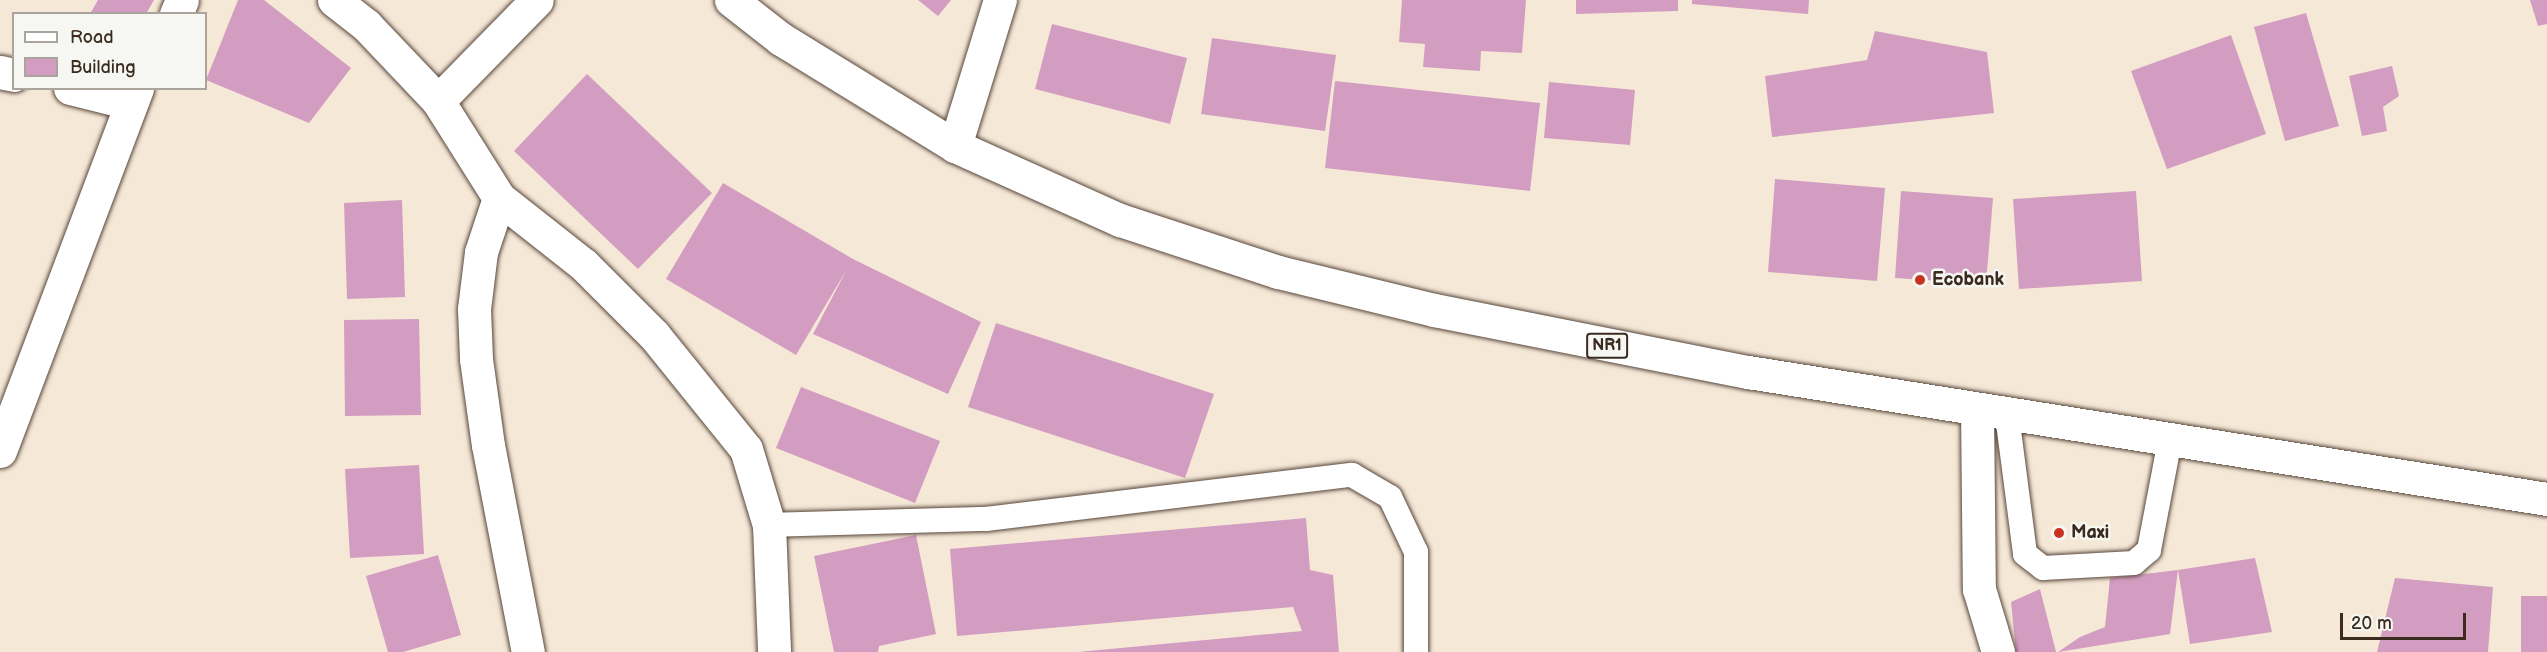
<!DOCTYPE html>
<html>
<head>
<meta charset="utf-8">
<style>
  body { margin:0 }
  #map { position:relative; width:2547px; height:652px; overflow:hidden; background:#f5e8d7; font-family:"Balsamiq Sans",sans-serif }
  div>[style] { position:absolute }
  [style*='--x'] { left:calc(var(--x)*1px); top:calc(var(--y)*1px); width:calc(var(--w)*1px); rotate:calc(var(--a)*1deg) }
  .building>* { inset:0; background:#d39dc1 }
  .roads { filter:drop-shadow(0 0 2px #57463a) drop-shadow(0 0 2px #57463a) }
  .lane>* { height:24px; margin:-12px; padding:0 12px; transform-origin:12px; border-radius:12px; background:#fff }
  .street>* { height:33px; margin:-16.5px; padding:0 16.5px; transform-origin:16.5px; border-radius:16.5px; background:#fff }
  .highway>* { height:33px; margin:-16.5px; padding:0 16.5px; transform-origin:16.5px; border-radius:16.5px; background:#fff }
  .dots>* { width:16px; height:16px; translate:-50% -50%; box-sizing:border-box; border:3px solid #f6f6f2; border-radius:50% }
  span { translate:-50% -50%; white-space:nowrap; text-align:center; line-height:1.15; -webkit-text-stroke:5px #f6f6f2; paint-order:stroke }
  .shield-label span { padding:2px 4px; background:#f6f6f2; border:2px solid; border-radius:4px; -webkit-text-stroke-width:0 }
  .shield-label { font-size:16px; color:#3b2a1e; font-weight:700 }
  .poi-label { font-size:18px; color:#3b2a1e; font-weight:700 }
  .left { translate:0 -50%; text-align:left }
  .legend { position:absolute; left:12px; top:12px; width:195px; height:78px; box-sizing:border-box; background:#f6f6f2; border:2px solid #aba49d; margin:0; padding:8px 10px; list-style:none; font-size:18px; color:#3b2a1e }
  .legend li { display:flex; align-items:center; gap:12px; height:30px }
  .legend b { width:30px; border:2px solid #aba49d }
  .scale { position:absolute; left:2340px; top:613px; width:126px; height:27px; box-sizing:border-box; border:3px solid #3b2a1e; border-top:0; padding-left:8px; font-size:18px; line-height:21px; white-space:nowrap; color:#3b2a1e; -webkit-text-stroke:4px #f6f6f2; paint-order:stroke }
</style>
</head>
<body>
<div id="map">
  <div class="building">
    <i style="clip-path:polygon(98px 0,154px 0,146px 14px,90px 14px)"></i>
    <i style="clip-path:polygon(238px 0,264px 0,351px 68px,309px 123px,206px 80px)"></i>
    <i style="clip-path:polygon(918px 0,951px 0,938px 16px)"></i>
    <i style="clip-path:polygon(1402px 0,1526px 0,1522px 53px,1481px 51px,1480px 71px,1423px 67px,1425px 44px,1399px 42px)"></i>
    <i style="clip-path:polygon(1576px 0,1678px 0,1678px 11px,1576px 14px)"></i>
    <i style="clip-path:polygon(1692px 0,1809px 0,1808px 14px,1692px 4px)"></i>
    <i style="clip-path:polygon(2530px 0,2547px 0,2547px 24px,2538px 26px)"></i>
    <i style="clip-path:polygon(2306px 13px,2339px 126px,2285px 141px,2254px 27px)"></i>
    <i style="clip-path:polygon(1052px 24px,1187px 58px,1170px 124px,1035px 89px)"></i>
    <i style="clip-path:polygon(1875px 31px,1987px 52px,1994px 113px,1772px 137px,1765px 76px,1867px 60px)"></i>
    <i style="clip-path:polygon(2231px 35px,2266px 134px,2167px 169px,2131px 71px)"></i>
    <i style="clip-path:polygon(1212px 38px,1336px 55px,1325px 131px,1201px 114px)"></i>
    <i style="clip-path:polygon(2392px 66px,2399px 96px,2383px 107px,2387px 131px,2362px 136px,2349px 76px)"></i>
    <i style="clip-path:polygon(587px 74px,712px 193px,638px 269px,514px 151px)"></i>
    <i style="clip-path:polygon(1335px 81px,1540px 103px,1530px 191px,1325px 168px)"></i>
    <i style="clip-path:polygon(1549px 82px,1635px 90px,1630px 145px,1544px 138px)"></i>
    <i style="clip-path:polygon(1775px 179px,1885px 188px,1877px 281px,1768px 272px)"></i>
    <i style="clip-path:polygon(723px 183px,853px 259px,981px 322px,948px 394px,813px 334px,847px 269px,796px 355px,666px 279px)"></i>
    <i style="clip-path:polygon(1901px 191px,1993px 198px,1986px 284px,1895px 278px)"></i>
    <i style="clip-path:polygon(2136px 191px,2142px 281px,2019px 289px,2013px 199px)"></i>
    <i style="clip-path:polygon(402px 200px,405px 297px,347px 299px,344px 203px)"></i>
    <i style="clip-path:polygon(419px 319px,421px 415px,345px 416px,344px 320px)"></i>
    <i style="clip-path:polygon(996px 323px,1214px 394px,1185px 478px,968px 407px)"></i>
    <i style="clip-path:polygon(801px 387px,940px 441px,915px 503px,776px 448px)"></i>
    <i style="clip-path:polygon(419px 465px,424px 554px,350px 558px,345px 469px)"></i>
    <i style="clip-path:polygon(1306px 518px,1310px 570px,1333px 575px,1339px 652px,1078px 652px,1302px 631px,1293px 607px,957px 636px,950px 549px)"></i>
    <i style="clip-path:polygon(916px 535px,936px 634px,879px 646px,878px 652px,834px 652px,814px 556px)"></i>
    <i style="clip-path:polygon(438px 555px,461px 635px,403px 652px,388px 652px,366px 576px)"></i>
    <i style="clip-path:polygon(2255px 558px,2272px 632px,2190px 644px,2178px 570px)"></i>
    <i style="clip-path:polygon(2178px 570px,2170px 634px,2058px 652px,2080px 637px,2105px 627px,2110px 578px)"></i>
    <i style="clip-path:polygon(2395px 578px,2493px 587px,2488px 652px,2377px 652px)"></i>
    <i style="clip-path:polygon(2040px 589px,2056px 652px,2016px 652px,2011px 602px)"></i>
    <i style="clip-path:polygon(2521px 596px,2547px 596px,2547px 652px,2521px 652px)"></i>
  </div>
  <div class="roads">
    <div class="lane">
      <i style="--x:2007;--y:415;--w:140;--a:82.6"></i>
      <i style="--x:2025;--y:554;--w:23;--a:38"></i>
      <i style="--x:2043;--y:568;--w:91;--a:-3.1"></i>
      <i style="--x:2134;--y:563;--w:20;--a:-41"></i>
      <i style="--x:2149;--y:550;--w:112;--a:-79.2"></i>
      <i style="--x:769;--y:525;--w:217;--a:-1.6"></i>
      <i style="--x:986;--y:519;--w:369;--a:-6.9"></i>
      <i style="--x:1352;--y:475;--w:44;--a:30.1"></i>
      <i style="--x:1390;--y:497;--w:61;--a:64.7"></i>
      <i style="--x:1416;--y:552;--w:100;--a:90"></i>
    </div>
    <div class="street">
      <i style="--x:334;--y:0;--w:41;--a:38"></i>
      <i style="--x:366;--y:25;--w:105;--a:46.5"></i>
      <i style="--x:438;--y:101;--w:115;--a:57.8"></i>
      <i style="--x:499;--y:198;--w:107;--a:38.2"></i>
      <i style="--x:583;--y:264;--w:100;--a:45"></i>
      <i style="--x:654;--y:335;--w:146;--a:51.1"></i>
      <i style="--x:746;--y:449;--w:79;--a:73.2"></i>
      <i style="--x:769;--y:525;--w:127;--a:87.7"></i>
      <i style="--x:176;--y:14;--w:15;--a:-67"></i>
      <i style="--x:0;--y:72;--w:14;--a:12"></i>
      <i style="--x:70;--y:88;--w:62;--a:14"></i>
      <i style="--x:438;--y:101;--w:141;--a:-45.6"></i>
      <i style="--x:955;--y:146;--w:153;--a:-72.9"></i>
      <i style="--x:499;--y:198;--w:57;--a:108.4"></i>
      <i style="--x:481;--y:252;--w:57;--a:97"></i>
      <i style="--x:474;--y:309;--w:50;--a:87.7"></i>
      <i style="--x:476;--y:359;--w:87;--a:82.1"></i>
      <i style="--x:488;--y:445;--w:211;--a:79.1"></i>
      <i style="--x:1977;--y:409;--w:180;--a:89.4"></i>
      <i style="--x:1979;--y:589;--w:66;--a:73.2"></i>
      <i style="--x:0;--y:451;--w:388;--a:-69.3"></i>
    </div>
    <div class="highway">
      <i style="--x:731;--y:0;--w:63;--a:38"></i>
      <i style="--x:781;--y:39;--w:204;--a:31.6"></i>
      <i style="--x:955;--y:146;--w:181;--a:24.2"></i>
      <i style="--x:1120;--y:220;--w:166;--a:18.2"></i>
      <i style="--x:1278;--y:272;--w:161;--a:13.7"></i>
      <i style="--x:1434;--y:310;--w:320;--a:11.2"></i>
      <i style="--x:1748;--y:372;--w:809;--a:9.03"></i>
    </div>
  </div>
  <div class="dots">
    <i style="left:1920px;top:280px;background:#c8321e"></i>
    <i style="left:2059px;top:533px;background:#c8321e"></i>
  </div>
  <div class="shield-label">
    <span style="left:1607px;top:346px">NR1</span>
  </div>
  <div class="poi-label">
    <span class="left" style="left:1932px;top:280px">Ecobank</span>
    <span class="left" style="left:2071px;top:533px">Maxi</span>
  </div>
  <ul class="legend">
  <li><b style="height:8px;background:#fff"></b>Road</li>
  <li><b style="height:16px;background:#d39dc1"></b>Building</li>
  </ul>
  <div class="scale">20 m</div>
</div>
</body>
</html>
